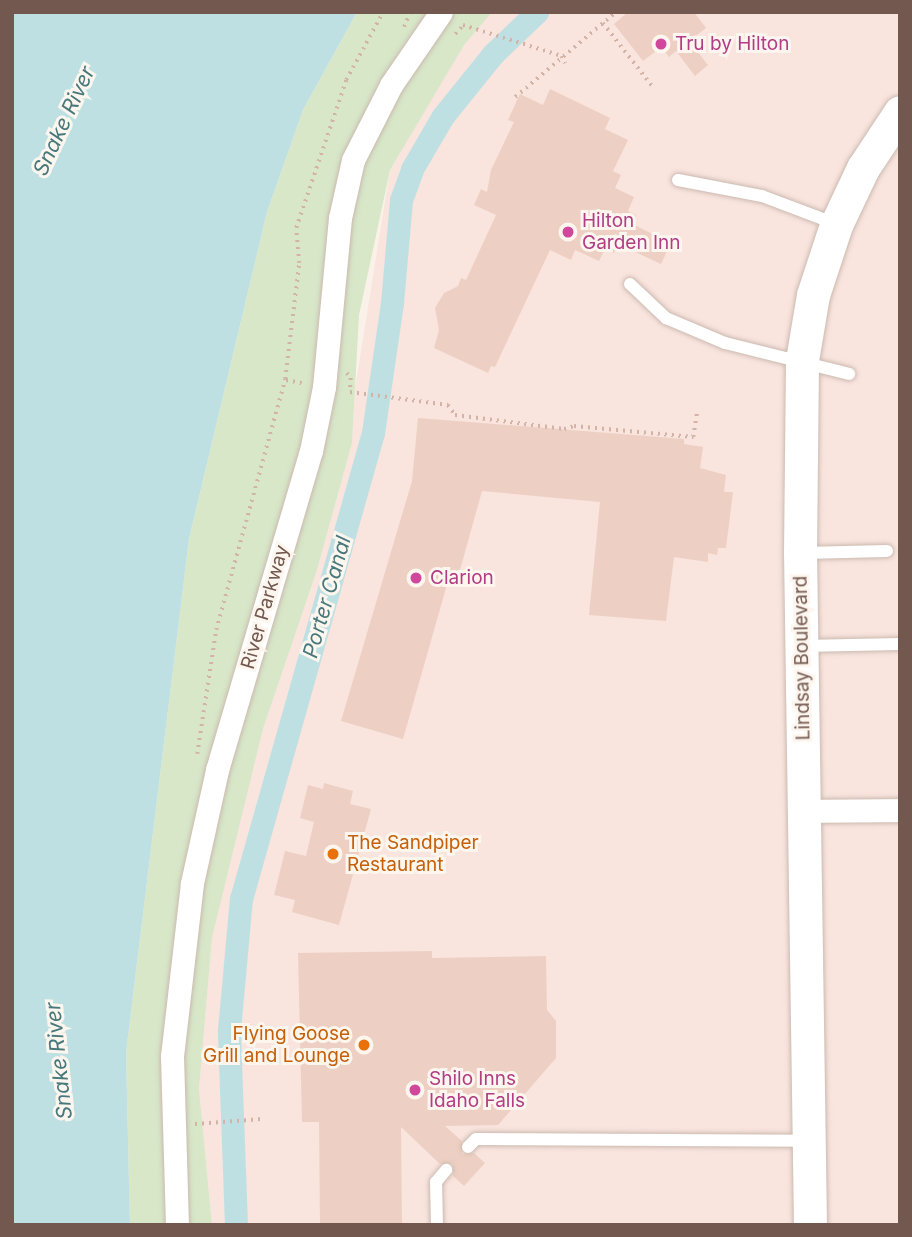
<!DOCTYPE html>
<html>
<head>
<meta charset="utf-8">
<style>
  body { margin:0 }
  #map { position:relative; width:912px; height:1237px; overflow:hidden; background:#faf2e9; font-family:Inter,sans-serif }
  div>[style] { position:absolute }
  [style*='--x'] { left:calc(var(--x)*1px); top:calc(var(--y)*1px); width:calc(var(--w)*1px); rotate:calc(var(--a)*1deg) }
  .commercial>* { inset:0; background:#f9e4de }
  .green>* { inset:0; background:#d7e7c8 }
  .water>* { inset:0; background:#bfe0e2 }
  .canal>* { height:23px; margin:-11.5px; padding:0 11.5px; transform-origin:11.5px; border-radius:11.5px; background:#bfe0e2 }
  .building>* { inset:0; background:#edd0c3 }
  .path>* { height:3.5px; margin-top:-1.75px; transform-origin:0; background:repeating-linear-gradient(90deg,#d2b3a6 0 2px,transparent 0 7px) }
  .roads { filter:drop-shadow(0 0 2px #cbbab0) drop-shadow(0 0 2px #cbbab0) }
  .lane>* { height:12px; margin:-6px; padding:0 6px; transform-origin:6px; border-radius:6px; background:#fff }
  .street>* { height:23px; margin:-11.5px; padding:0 11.5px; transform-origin:11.5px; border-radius:11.5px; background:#fff }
  .secondary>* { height:33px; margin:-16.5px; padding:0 16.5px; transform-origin:16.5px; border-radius:16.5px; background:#fff }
  .dots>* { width:19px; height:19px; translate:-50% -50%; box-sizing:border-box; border:4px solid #fdf6ef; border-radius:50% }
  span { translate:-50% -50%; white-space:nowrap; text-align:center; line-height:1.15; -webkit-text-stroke:6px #fdf6ef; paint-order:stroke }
  .hotel-label { font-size:19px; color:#b23c85 }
  .left { translate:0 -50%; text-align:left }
  .street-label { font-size:19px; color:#72584f }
  .food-label { font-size:19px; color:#c56008 }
  .right { translate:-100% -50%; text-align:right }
  .water-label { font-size:21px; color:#47787c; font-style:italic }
  .frame { position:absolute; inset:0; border:14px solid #72584f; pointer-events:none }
</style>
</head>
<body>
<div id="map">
  <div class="commercial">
    <i style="clip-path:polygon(492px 12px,900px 12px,900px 1225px,212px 1225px,199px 1089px,212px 938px,263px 729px,317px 570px,352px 443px,355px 389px,390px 170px,464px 44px)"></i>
  </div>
  <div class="green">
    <i style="clip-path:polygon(357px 12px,492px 12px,464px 45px,390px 170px,359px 315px,352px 443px,317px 570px,263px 729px,212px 938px,199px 1089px,212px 1225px,130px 1225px,126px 1053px,189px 539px,267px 212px,303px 110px)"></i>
  </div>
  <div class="water">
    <i style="clip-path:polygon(12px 12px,357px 12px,303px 110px,267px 212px,189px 539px,126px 1053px,130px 1225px,12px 1225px)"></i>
  </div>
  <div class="canal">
    <i style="--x:236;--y:1225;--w:195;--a:-92.1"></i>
    <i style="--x:229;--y:1030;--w:132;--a:-84.8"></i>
    <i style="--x:241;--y:899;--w:484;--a:-74.2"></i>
    <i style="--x:373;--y:433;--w:131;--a:-81.7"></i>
    <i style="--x:392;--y:303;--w:103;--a:-85"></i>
    <i style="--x:401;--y:200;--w:33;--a:-70"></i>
    <i style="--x:412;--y:169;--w:61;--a:-59.7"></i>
    <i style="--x:443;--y:116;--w:80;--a:-51.1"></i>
    <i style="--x:493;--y:54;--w:61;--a:-43.7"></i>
  </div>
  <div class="building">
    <i style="clip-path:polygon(628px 12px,694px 12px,706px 28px,689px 41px,708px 65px,695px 76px,676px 51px,669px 57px,661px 47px,643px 61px,614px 24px)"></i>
    <i style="clip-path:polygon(550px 89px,610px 118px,605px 129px,628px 140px,613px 171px,621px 175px,615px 188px,634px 197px,628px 211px,636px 215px,632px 224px,671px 243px,661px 264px,618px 244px,614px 253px,605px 249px,599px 261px,575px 250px,571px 260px,550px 250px,495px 367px,491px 366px,488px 373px,434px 348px,439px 330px,435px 308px,444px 293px,458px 286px,461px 278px,466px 280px,496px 215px,474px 205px,481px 189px,487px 192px,491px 170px,514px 122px,508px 120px,520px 94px,543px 105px)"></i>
    <i style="clip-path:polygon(418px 418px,684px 439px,684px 444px,703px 447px,700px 468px,726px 475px,724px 492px,733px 492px,726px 548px,718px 548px,717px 555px,708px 553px,708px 562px,674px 557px,666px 621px,589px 615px,600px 502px,482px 491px,458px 577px,450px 574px,403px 739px,341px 721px,412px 481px)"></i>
    <i style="clip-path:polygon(324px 783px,353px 791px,350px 804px,371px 809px,339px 925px,292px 912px,295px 900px,274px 895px,285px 851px,306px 856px,314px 822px,300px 818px,308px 785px,323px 789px)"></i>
    <i style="clip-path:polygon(432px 951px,432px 958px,546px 956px,547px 1010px,556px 1021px,556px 1058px,498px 1125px,445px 1126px,462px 1141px,462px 1154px,474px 1153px,485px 1163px,464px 1186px,453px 1176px,452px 1164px,440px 1164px,401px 1127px,402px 1225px,320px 1225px,319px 1122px,302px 1122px,298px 953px)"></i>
  </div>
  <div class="path">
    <i style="--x:603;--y:23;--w:81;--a:52"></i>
    <i style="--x:404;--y:27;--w:16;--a:-68"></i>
    <i style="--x:455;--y:34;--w:12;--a:-48"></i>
    <i style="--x:463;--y:25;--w:104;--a:17.4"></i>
    <i style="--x:562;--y:56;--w:8;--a:67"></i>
    <i style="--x:515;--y:97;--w:132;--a:-40.1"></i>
    <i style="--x:347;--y:373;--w:6;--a:51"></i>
    <i style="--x:351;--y:378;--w:14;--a:94"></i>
    <i style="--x:350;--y:392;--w:99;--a:7.6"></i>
    <i style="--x:448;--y:405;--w:12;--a:55"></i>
    <i style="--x:455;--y:415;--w:110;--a:7.3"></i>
    <i style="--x:564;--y:429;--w:10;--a:-17"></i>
    <i style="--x:574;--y:426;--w:120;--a:5.3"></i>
    <i style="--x:693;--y:437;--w:24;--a:-81"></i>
    <i style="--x:286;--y:380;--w:16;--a:11"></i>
    <i style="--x:197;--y:754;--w:125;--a:-81.3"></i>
    <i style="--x:216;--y:630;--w:260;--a:-74.6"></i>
    <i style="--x:285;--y:379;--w:117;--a:-83.1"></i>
    <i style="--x:299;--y:263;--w:35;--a:-95"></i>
    <i style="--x:296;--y:228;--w:156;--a:-71.3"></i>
    <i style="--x:346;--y:80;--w:77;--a:-61.4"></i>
    <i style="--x:195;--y:1124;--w:67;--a:-4.3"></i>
  </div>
  <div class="roads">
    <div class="lane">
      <i style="--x:678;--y:180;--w:86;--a:10.8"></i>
      <i style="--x:762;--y:196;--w:79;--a:20.7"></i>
      <i style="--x:630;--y:284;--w:50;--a:43.4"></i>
      <i style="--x:666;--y:318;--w:64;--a:23"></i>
      <i style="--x:725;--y:343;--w:128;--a:14"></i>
      <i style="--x:803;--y:553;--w:84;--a:-1.4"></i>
      <i style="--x:802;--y:646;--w:98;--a:-1.2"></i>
      <i style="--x:468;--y:1147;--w:11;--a:-45"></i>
      <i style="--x:476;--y:1139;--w:333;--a:0.3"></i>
      <i style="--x:437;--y:1225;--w:43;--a:-91.3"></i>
      <i style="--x:436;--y:1182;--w:16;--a:-50"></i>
    </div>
    <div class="street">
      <i style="--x:805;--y:811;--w:95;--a:-0.6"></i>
      <i style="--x:177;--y:1225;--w:169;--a:-91.7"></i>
      <i style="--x:172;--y:1056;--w:174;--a:-83.4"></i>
      <i style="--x:192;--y:883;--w:116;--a:-77.5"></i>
      <i style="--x:217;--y:770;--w:333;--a:-73.6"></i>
      <i style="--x:311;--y:451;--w:65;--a:-78.5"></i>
      <i style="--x:324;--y:387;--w:170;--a:-84.6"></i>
      <i style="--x:340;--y:218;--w:59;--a:-77.4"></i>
      <i style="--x:353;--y:160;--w:84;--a:-63.1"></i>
      <i style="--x:391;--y:85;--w:88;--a:-55.6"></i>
    </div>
    <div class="secondary">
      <i style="--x:810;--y:1225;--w:672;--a:-90.85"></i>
      <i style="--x:800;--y:553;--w:193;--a:-89.4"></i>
      <i style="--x:802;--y:360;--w:66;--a:-80.4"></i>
      <i style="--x:813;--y:295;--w:74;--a:-71.8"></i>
      <i style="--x:836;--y:225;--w:63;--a:-64.7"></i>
      <i style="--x:863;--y:168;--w:67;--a:-56.5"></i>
    </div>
  </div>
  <div class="dots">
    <i style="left:661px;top:44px;background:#d1479c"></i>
    <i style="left:568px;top:232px;background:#d1479c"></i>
    <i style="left:416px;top:578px;background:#d1479c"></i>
    <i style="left:333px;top:854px;background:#e8710a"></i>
    <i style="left:364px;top:1045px;background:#e8710a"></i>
    <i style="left:415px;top:1090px;background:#d1479c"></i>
  </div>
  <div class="hotel-label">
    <span class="left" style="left:675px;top:44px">Tru by Hilton</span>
    <span class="left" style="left:582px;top:232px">Hilton<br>Garden Inn</span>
    <span class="left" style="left:430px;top:578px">Clarion</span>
    <span class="left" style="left:429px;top:1090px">Shilo Inns<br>Idaho Falls</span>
  </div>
  <div class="street-label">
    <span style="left:265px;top:607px;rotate:-74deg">River Parkway</span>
    <span style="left:802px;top:658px;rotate:-91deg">Lindsay Boulevard</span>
  </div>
  <div class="food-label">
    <span class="left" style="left:347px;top:854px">The Sandpiper<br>Restaurant</span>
    <span class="right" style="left:350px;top:1045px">Flying Goose<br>Grill and Lounge</span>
  </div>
  <div class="water-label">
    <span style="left:64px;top:121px;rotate:-65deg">Snake River</span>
    <span style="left:327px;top:597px;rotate:-74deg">Porter Canal</span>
    <span style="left:59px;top:1061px;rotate:-96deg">Snake River</span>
  </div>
  <div class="frame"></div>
</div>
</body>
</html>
